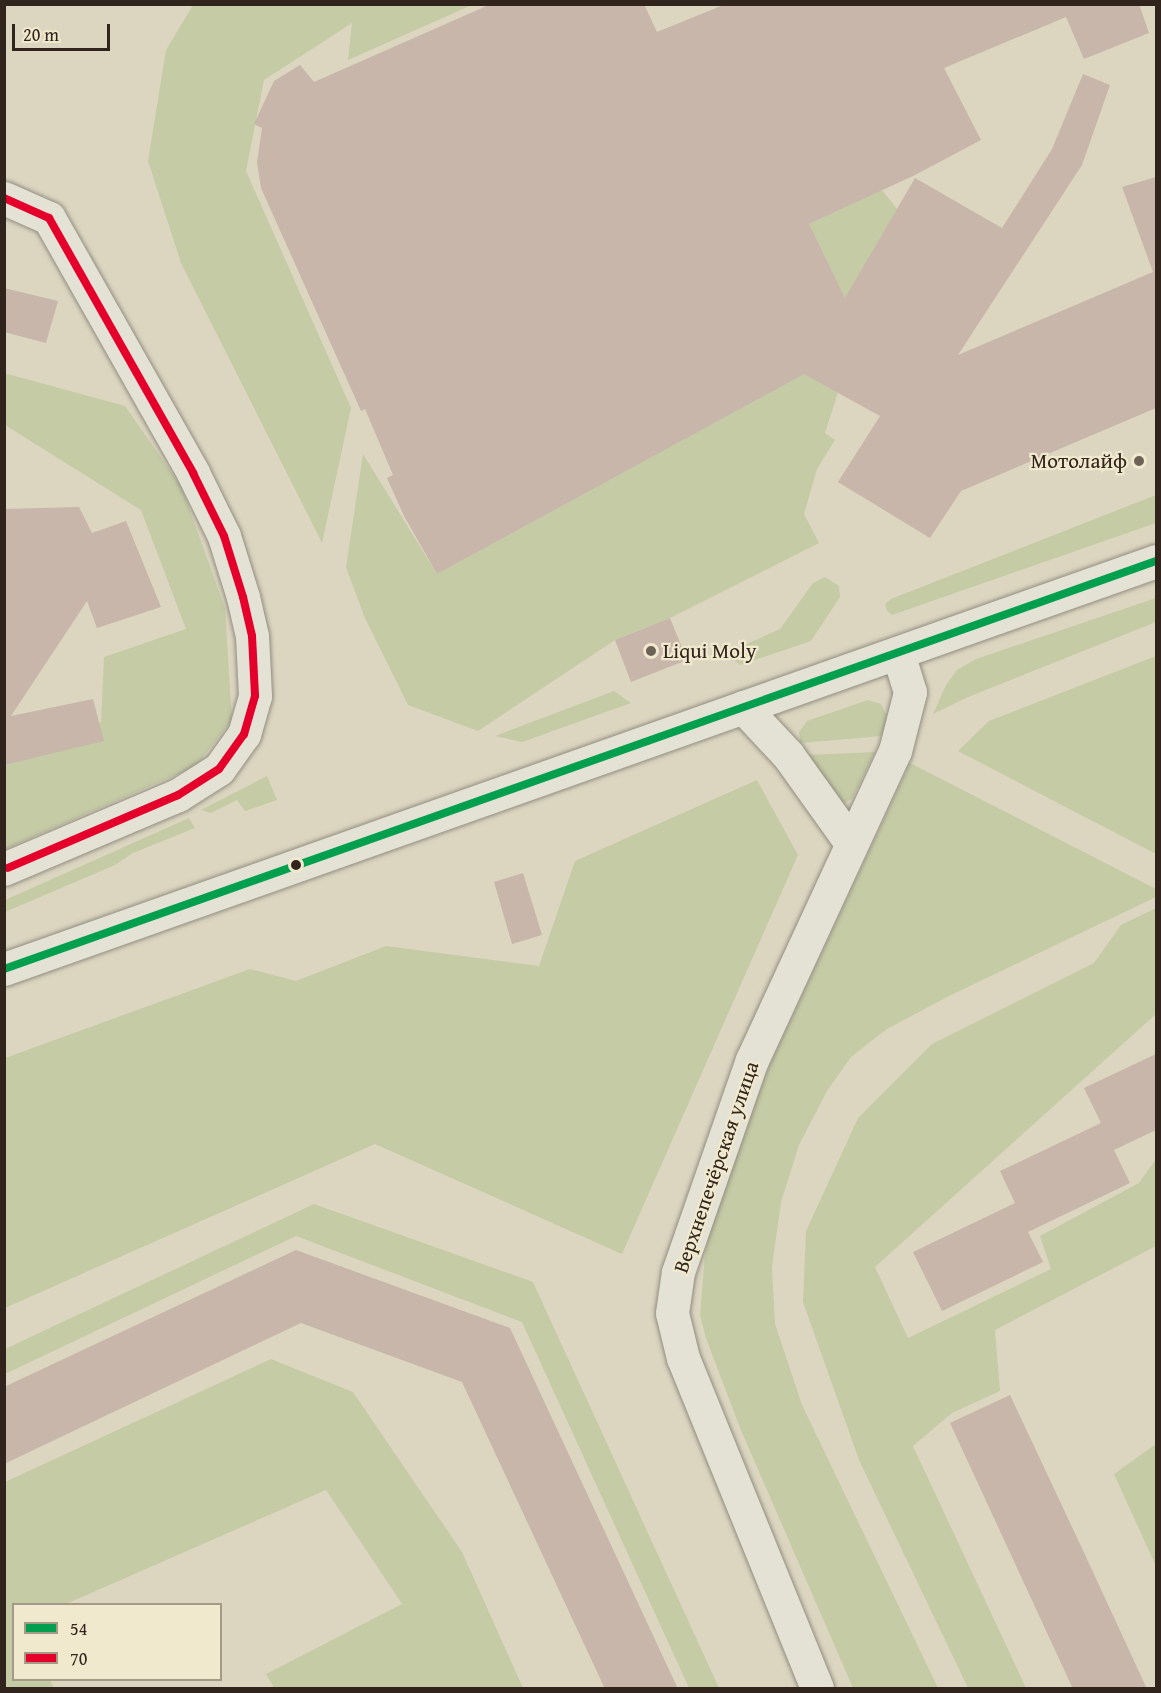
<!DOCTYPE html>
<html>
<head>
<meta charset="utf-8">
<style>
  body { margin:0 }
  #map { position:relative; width:1161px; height:1693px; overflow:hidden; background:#dcd6c0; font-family:"Gentium Book Plus",serif }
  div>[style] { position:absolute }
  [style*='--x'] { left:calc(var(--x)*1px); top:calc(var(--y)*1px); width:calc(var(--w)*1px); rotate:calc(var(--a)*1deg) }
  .green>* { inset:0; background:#c5cba5 }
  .building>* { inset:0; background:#c7b6a9 }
  .roads { filter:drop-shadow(0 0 2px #928d80) drop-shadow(0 0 2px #928d80) }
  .street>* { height:33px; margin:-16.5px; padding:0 16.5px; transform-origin:16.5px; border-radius:16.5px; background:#e4e1d5 }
  .secondary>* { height:33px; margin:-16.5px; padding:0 16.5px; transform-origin:16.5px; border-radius:16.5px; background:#e4e1d5 }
  .bus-1>* { height:8px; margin:-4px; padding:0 4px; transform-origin:4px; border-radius:4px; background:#02a04e }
  .bus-2>* { height:8px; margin:-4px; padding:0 4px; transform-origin:4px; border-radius:4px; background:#e4002b }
  .dots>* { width:16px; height:16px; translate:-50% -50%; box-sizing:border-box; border:3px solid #f1e9ce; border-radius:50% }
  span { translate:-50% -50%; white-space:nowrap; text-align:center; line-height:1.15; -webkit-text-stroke:4.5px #f1e9ce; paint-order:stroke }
  .poi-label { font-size:21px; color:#31241c }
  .right { translate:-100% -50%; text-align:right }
  .left { translate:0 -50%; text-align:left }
  .street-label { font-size:21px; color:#31241c }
  .frame { position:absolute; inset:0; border:6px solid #31241c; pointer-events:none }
  .legend { position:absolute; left:12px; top:1603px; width:210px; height:78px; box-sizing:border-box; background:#f1e9ce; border:2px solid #a49a87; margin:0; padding:8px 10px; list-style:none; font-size:18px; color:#31241c }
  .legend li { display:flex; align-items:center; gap:12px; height:30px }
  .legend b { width:30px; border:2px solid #a49a87 }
  .scale { position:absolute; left:12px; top:24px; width:98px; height:27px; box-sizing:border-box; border:3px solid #31241c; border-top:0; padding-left:8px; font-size:18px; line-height:21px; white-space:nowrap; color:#31241c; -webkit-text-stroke:4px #f1e9ce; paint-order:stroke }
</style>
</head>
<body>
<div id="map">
  <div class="green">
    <i style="clip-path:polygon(193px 5px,472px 5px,348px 60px,352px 23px,264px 80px,246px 171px,351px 408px,322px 543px,181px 263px,148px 161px,166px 50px)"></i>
    <i style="clip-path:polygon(882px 190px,897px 209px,825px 433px,835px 440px,817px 469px,804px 514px,819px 543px,670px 618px,615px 640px,478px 731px,408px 705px,364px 616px,346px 567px,363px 454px,437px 574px,797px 377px,809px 224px)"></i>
    <i style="clip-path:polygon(4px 373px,125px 406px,181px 486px,225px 608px,232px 720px,196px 766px,5px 849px,5px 752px,101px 722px,104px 657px,186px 629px,141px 510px,5px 425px)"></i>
    <i style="clip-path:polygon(1156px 495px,1156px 523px,892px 615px,887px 611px,885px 604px,891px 599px)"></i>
    <i style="clip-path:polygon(825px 577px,839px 586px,840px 597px,811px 641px,740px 665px,734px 660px,733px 650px,780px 629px,813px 583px)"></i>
    <i style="clip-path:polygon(1156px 598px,1156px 622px,968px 697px,933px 714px,946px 685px,957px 670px,976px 659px)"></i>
    <i style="clip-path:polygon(1156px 656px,1156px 854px,958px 751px,989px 721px)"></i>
    <i style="clip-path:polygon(614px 691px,631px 703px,522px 742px,495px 736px)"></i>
    <i style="clip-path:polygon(868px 700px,881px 704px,888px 718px,883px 736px,800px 743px,799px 732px,807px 721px)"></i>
    <i style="clip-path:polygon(875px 752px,852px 799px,845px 803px,835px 799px,806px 755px)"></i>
    <i style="clip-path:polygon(910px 763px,1156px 889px,1156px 897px,949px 996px,887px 1029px,851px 1057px,827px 1091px,799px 1145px,781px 1202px,772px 1267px,775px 1324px,802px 1405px,938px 1688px,853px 1688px,740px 1428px,706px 1338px,700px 1315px,705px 1254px,717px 1204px,769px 1066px)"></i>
    <i style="clip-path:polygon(267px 776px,277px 800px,245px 811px,237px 800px,211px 813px,201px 810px)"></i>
    <i style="clip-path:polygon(757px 780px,798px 855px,622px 1254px,375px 1144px,5px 1308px,5px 1058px,250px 969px,296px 981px,386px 946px,539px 966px,575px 861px)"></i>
    <i style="clip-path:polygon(189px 818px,195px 828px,133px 853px,115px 865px,5px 912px,5px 900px)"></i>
    <i style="clip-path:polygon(1156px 908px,1156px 1014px,875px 1267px,908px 1338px,1051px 1269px,1040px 1236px,1139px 1183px,1156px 1159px,1156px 1246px,995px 1330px,1000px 1391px,952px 1413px,913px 1446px,1026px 1688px,968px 1688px,859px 1460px,803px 1302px,806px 1231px,858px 1118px,932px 1044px,1094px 963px,1121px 925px)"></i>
    <i style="clip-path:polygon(314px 1204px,533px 1282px,719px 1688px,689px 1688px,522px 1322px,296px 1236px,5px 1374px,5px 1349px)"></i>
    <i style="clip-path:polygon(271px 1359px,353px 1392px,462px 1552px,523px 1688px,274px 1688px,266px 1674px,402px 1604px,326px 1490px,66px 1604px,14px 1604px,14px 1680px,50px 1680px,54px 1688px,5px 1688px,5px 1482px)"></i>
    <i style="clip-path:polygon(1156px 1444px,1156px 1566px,1114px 1474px)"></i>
  </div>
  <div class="building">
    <i style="clip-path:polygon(491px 4px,644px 4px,657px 32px,726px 4px,1139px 4px,1149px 33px,1084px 59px,1066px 17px,944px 68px,981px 140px,913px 176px,809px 224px,845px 298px,915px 178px,1002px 228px,1052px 149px,1083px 74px,1110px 85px,1082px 165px,958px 355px,1153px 272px,1122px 187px,1156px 177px,1156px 408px,961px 491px,930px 538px,838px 482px,880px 416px,804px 374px,437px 574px,404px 516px,387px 478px,393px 475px,365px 409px,361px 411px,261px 188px,257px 162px,262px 128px,254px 124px,274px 81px,300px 65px,314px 82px)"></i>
    <i style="clip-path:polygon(4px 288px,58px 301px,46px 343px,4px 332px)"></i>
    <i style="clip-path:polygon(79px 507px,92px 533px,126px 521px,161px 607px,97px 628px,87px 601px,11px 716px,93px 699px,104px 741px,4px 765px,4px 509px)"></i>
    <i style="clip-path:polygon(670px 618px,687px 660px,631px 682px,615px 640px)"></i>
    <i style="clip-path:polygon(523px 873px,542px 935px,512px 944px,494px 882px)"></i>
    <i style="clip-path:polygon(1156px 1054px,1156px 1130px,1114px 1150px,1130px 1183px,1028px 1232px,1043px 1262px,942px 1311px,913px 1252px,1015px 1203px,1000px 1171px,1101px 1123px,1084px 1088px)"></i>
    <i style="clip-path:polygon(296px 1250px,510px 1328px,678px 1689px,605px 1689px,462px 1382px,301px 1323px,4px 1464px,4px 1387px)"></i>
    <i style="clip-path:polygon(1010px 1395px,1080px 1544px,1147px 1689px,1073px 1689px,950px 1423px)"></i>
  </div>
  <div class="roads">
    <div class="street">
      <i style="--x:4;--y:198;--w:49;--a:24"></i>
      <i style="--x:49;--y:218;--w:293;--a:60.5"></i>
      <i style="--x:193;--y:473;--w:70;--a:63.8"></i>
      <i style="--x:224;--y:536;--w:64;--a:72.7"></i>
      <i style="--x:243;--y:597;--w:40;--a:77"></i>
      <i style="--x:252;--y:636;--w:60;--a:87.1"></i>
      <i style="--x:255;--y:696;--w:40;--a:106"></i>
      <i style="--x:244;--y:734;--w:43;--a:125.5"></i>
      <i style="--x:219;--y:769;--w:49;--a:147.6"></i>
      <i style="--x:178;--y:795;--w:189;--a:157"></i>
    </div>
    <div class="secondary">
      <i style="--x:743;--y:707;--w:66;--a:46.8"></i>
      <i style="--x:788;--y:755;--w:108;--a:54.4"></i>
      <i style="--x:4;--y:969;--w:1222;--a:-19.5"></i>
      <i style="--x:817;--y:1688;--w:356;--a:-112.1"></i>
      <i style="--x:683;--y:1358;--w:46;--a:-103.7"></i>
      <i style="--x:672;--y:1313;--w:41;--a:-81.7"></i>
      <i style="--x:678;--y:1272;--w:225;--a:-70.8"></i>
      <i style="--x:752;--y:1060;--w:340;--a:-65.2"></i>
      <i style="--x:895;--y:751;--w:61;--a:-75.7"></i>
      <i style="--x:910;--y:692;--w:41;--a:-107.1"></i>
    </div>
  </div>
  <div class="bus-1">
    <i style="--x:4;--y:969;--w:1222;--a:-19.5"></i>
  </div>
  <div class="bus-2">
    <i style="--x:4;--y:198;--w:49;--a:24"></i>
    <i style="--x:49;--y:218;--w:293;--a:60.5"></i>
    <i style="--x:193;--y:473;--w:70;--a:63.8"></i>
    <i style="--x:224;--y:536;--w:64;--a:72.7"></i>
    <i style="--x:243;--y:597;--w:40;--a:77"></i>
    <i style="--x:252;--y:636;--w:60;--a:87.1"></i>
    <i style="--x:255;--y:696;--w:40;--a:106"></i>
    <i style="--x:244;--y:734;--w:43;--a:125.5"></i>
    <i style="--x:219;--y:769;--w:49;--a:147.6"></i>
    <i style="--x:178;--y:795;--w:185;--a:156.8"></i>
  </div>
  <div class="dots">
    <i style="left:1139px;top:461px;background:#6d6255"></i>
    <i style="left:651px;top:651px;background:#6d6255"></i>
    <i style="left:296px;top:865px;background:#31241c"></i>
  </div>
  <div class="poi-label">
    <span class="right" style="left:1127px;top:461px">Мотолайф</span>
    <span class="left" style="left:663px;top:651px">Liqui Moly</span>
  </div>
  <div class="street-label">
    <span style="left:716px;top:1167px;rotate:-71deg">Верхнепечёрская улица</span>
  </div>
  <div class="frame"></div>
  <ul class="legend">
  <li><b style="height:8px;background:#02a04e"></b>54</li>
  <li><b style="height:8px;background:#e4002b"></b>70</li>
  </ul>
  <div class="scale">20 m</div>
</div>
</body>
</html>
